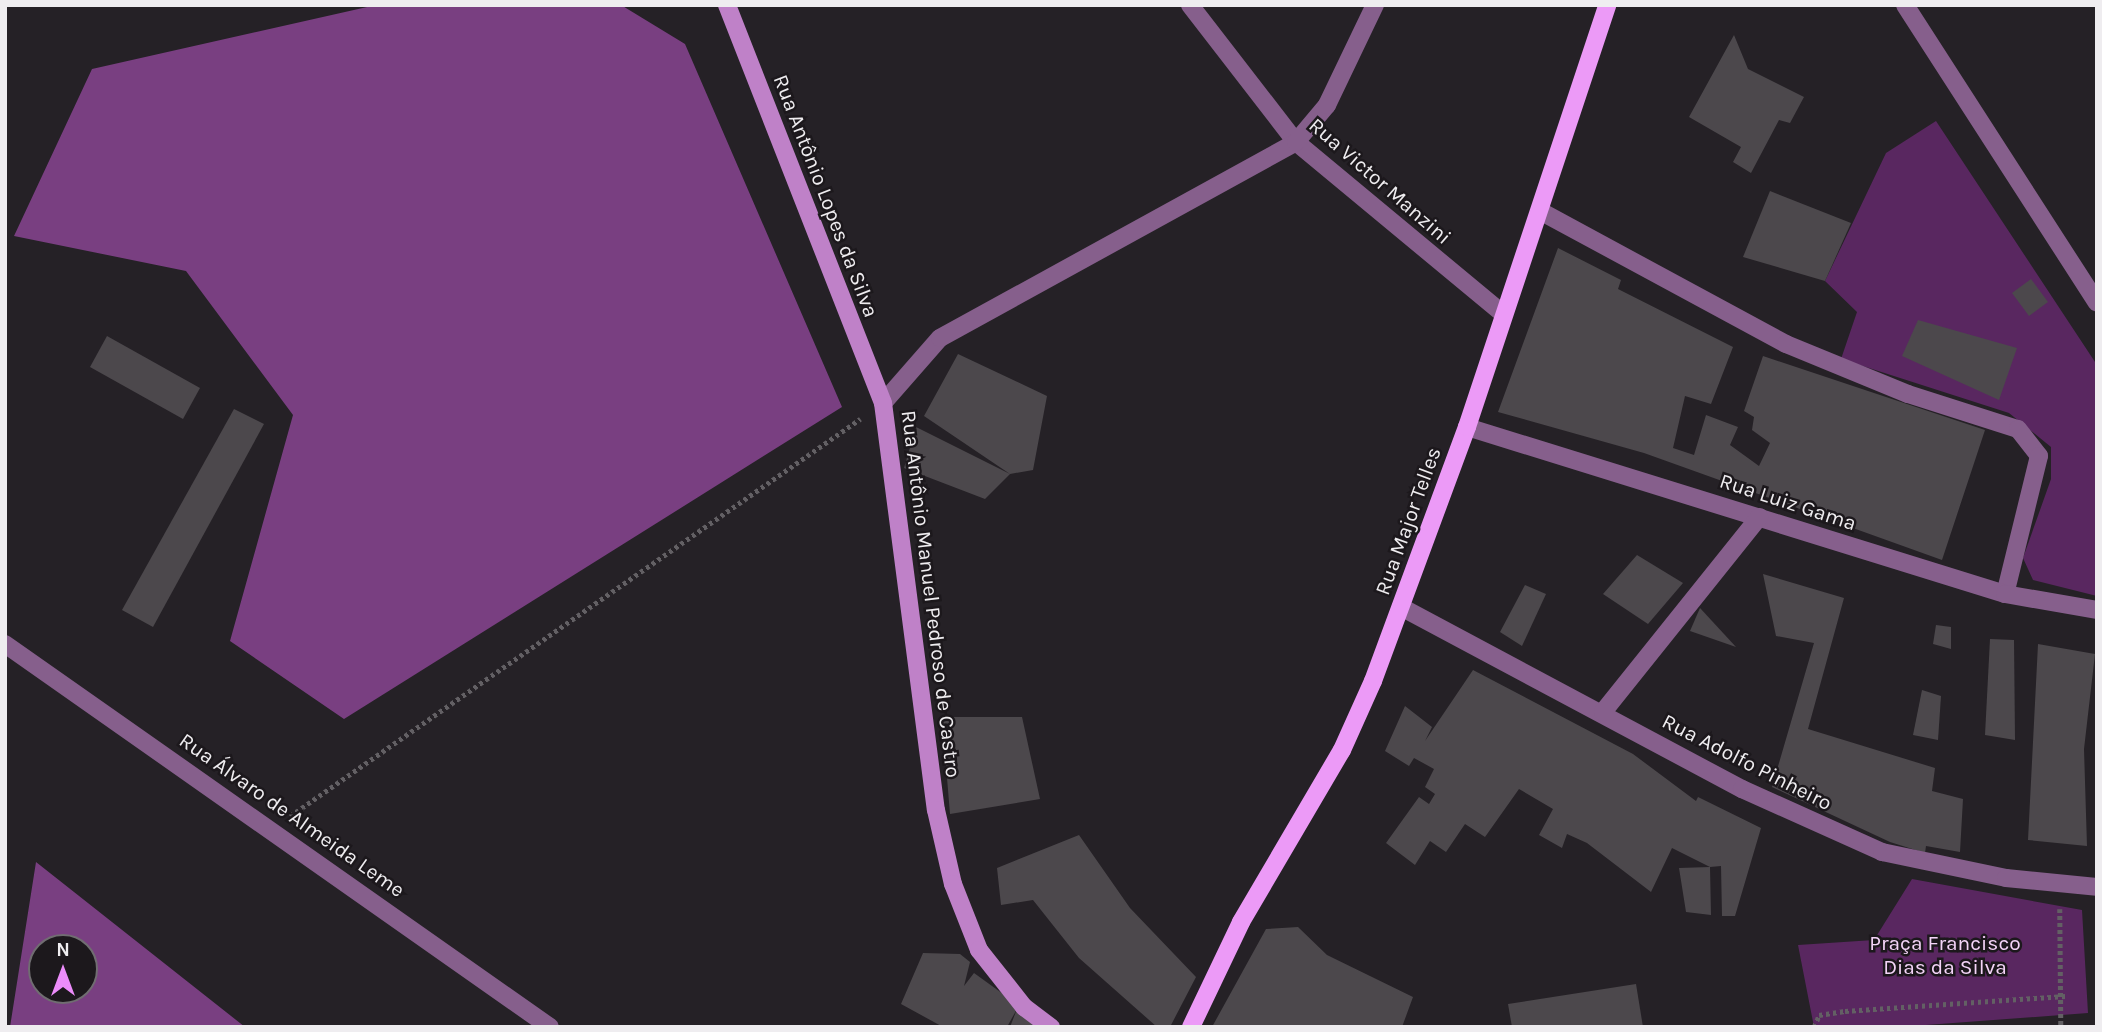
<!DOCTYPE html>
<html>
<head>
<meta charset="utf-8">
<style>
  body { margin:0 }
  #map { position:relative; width:2102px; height:1032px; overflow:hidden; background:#252126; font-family:Karla,sans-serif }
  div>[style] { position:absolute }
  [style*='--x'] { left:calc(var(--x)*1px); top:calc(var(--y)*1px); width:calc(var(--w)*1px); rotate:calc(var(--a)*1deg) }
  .green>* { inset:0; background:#592760 }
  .forest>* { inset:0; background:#793f81 }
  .building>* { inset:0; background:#4c484c }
  .path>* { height:4.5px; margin-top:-2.25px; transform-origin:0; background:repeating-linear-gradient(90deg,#636064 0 3.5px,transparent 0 7px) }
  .minor>* { height:18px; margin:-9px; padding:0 9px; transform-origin:9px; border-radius:9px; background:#865f8c }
  .secondary>* { height:18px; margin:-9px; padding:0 9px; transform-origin:9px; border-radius:9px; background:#bf81c8 }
  .primary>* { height:18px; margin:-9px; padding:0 9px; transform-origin:9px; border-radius:9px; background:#ec9af7 }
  span { translate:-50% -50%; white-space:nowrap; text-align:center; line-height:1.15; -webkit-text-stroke:5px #1c181c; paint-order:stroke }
  .street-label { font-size:21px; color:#efedf0 }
  .park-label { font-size:21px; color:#f4d4f8 }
  .frame { position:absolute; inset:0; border:7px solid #efedf0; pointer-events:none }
  .north { position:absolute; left:28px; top:934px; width:70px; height:70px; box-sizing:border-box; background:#1c181c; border:2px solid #706d71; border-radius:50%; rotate:0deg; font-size:19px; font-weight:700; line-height:28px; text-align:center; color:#efedf0 }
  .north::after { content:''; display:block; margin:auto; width:24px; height:32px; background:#ec8cfa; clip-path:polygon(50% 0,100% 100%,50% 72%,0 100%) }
</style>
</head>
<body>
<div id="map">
  <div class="green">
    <i style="clip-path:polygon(1936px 121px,2097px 365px,2097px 596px,2033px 580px,2023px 558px,2051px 479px,2051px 447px,2009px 413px,1841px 359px,1857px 312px,1825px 281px,1886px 153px)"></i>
    <i style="clip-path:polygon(1912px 879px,2082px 910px,2088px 1013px,1899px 1027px,1814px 1027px,1798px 945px,1874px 940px)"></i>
  </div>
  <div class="forest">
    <i style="clip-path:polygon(376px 5px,621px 5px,685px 44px,842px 407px,344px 719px,230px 641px,293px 415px,186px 271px,14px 236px,92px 69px)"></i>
    <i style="clip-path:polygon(evenodd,36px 862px,245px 1027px,10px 1027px,36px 862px,42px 948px,84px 948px,84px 990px,42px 990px,42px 948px)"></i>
  </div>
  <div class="building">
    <i style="clip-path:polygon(1734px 35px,1748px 69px,1804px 97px,1790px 123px,1779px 120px,1751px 173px,1733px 162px,1741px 147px,1689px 117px)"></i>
    <i style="clip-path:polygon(1770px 191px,1851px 223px,1825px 281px,1743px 257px)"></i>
    <i style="clip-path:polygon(1558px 248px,1621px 280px,1618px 289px,1733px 347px,1711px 404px,1685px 396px,1673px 448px,1694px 455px,1706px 415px,1738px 427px,1730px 445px,1759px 466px,1770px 443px,1752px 430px,1754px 417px,1744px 411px,1763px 356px,1985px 430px,1942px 560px,1644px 453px,1498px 412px)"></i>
    <i style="clip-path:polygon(2031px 279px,2048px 302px,2029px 316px,2012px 293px)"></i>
    <i style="clip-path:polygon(1918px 320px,2017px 348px,1999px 400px,1902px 356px)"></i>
    <i style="clip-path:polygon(107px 336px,200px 388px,183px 419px,90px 367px)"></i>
    <i style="clip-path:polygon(958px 354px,1047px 396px,1033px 470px,1010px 474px,985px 499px,904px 468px,916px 427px,1010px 474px,924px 416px)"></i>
    <i style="clip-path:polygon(234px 409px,264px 424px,153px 627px,122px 610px)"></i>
    <i style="clip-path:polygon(1637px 555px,1683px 583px,1648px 624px,1603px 594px)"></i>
    <i style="clip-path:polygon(1763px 574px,1844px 598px,1808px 729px,1935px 768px,1932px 791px,1963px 799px,1960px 852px,1926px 846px,1925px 853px,1890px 842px,1772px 787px,1814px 643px,1776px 636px)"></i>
    <i style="clip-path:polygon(1525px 585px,1546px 594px,1522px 646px,1500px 632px)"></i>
    <i style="clip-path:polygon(1700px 608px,1736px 647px,1690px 631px)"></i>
    <i style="clip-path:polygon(1936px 625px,1951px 627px,1951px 649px,1933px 644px)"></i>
    <i style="clip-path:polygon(1990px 639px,2014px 640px,2015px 740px,1985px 735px)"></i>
    <i style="clip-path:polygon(2038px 644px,2095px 654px,2084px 749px,2087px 846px,2028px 840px)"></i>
    <i style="clip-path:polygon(1473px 670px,1633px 754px,1696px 801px,1698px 797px,1761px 828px,1735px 916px,1722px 916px,1721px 866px,1710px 867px,1711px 915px,1686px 912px,1679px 868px,1710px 867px,1672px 848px,1651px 892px,1587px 843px,1567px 834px,1562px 848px,1539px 835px,1553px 809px,1519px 789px,1485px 837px,1465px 824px,1446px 852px,1430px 841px,1415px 865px,1386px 843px,1419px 797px,1429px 804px,1435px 794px,1425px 787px,1434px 769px,1414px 758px,1409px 766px,1385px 751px,1405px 706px,1432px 727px,1425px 741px)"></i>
    <i style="clip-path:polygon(1922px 690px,1941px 696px,1938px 740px,1913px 735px)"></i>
    <i style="clip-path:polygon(942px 717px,1022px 717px,1040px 799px,950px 814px)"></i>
    <i style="clip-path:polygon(1079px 835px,1130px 908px,1196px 977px,1170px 1027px,1157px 1027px,1079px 958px,1033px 900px,1001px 905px,997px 868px)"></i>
    <i style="clip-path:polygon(1298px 927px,1327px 955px,1413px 997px,1402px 1027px,1212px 1027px,1266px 929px)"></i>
    <i style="clip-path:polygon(923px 953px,960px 954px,970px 962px,964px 986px,974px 973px,1049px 1027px,1010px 1027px,1017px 1009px,1007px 1027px,943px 1027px,901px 1004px)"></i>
    <i style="clip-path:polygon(1636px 984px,1643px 1027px,1512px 1027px,1508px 1004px)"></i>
  </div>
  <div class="path">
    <i style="--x:290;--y:816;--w:695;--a:-34.86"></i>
    <i style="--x:2060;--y:909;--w:118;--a:89.5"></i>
    <i style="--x:1814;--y:1027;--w:13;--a:-67"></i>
    <i style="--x:1819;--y:1015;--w:26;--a:-9"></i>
    <i style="--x:1845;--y:1011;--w:221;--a:-3.9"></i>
  </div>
  <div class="minor">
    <i style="--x:1190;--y:5;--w:173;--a:52.3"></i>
    <i style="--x:1296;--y:142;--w:268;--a:39.7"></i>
    <i style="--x:1905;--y:5;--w:354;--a:57.2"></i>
    <i style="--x:1540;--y:211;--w:280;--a:28.4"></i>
    <i style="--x:1786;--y:344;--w:132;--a:22.3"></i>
    <i style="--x:1908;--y:394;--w:115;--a:17.7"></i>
    <i style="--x:2018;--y:429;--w:34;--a:52"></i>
    <i style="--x:2039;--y:456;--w:142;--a:103.8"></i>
    <i style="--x:883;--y:403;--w:86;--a:-48.8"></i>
    <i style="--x:940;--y:338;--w:406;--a:-28.8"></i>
    <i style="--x:1296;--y:142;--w:48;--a:-50"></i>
    <i style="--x:1327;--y:105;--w:111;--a:-64.4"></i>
    <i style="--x:1467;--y:427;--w:563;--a:17.24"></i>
    <i style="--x:2005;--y:594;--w:93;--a:9.9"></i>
    <i style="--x:1401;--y:607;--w:387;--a:28.1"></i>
    <i style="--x:1742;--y:789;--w:154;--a:24.2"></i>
    <i style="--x:1882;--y:852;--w:127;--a:11.8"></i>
    <i style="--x:2006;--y:878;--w:91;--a:5.6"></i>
    <i style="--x:5;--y:644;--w:666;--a:35.1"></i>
    <i style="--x:1603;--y:712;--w:250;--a:-51.3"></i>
  </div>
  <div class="secondary">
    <i style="--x:727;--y:5;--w:427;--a:68.6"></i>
    <i style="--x:883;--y:403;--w:410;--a:82.6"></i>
    <i style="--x:936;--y:810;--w:76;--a:77.1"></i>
    <i style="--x:953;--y:884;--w:71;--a:68.5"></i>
    <i style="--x:979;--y:950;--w:73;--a:51.7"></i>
    <i style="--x:1024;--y:1007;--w:34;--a:37"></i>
  </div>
  <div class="primary">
    <i style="--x:1191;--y:1027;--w:116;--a:-64.5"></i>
    <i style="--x:1241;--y:922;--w:199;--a:-59.6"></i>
    <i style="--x:1342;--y:750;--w:76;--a:-65.8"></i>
    <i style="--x:1373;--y:681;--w:271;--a:-69.7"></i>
    <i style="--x:1467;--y:427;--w:445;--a:-71.6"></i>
  </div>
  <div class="street-label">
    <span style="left:1380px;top:181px;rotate:41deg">Rua Victor Manzini</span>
    <span style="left:826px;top:196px;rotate:69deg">Rua Antônio Lopes da Silva</span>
    <span style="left:1788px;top:502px;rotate:18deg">Rua Luiz Gama</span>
    <span style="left:1408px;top:521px;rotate:-70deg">Rua Major Telles</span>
    <span style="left:931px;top:594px;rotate:83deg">Rua Antônio Manuel Pedroso de Castro</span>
    <span style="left:1747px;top:762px;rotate:27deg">Rua Adolfo Pinheiro</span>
    <span style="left:292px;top:815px;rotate:35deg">Rua Álvaro de Almeida Leme</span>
  </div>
  <div class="park-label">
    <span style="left:1945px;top:955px">Praça Francisco<br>Dias da Silva</span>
  </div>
  <div class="frame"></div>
  <div class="north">N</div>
</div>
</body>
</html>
